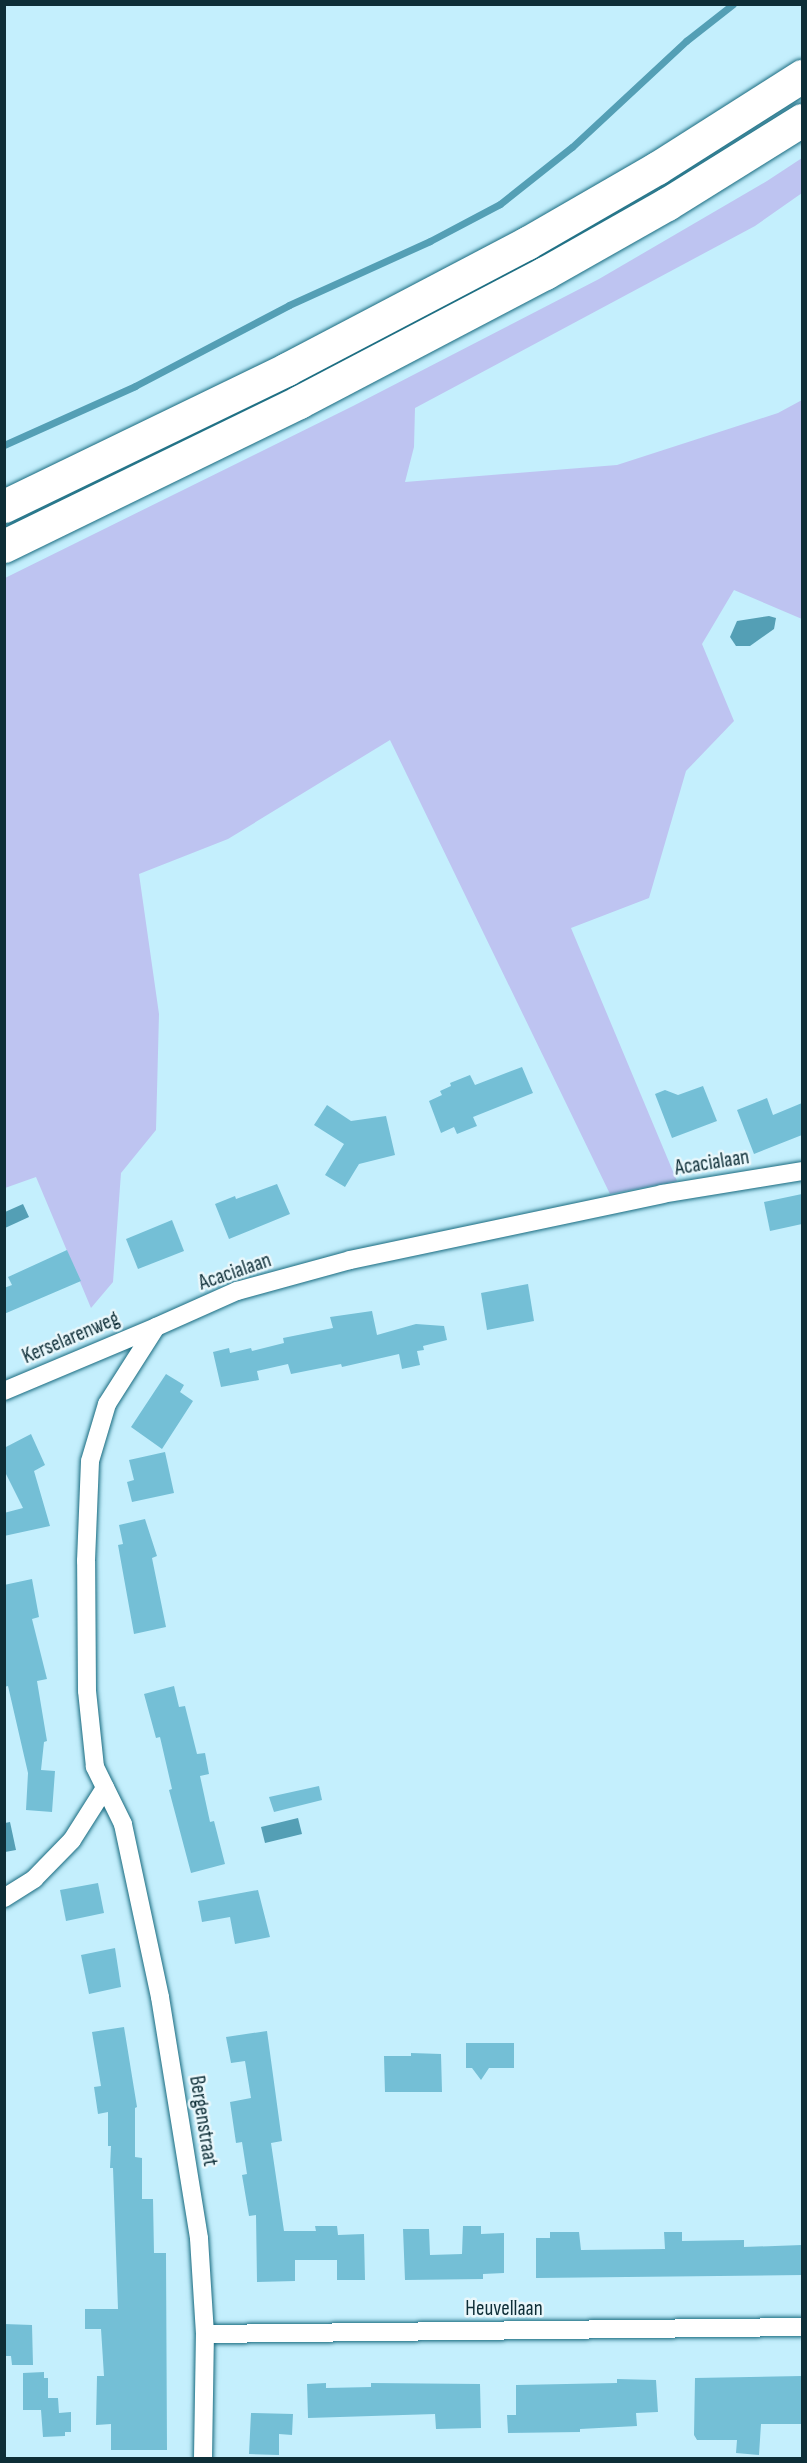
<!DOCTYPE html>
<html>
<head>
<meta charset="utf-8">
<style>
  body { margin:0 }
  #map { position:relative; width:807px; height:2463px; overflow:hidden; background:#c4effd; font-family:"Sofia Sans Condensed",sans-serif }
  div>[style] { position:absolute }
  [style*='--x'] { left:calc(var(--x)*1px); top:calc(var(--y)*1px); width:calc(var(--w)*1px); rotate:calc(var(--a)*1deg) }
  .green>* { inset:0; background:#bec4f1 }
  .water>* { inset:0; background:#549fb5 }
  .stream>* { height:7px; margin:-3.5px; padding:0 3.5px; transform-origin:3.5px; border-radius:3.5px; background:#549fb5 }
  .building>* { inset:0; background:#74bfd6 }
  .roads { filter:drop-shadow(0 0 2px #186a7f) drop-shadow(0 0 2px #186a7f) }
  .street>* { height:18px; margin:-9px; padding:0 9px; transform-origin:9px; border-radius:9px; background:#fff }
  .highway>* { height:33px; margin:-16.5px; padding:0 16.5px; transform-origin:16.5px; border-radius:16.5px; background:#fff }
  span { translate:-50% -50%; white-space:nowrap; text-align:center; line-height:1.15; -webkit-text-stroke:5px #e9f7fb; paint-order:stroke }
  .street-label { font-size:21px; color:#0e2e37 }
  .frame { position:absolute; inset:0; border:6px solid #0e2e37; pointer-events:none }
</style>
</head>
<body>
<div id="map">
  <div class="green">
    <i style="clip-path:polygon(802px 158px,802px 193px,755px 226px,415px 408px,414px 447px,405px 482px,617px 465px,778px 413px,802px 400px,802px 619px,734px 590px,702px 644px,734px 721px,686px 771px,649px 898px,571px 928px,677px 1181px,610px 1194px,390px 740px,228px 839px,139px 874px,159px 1014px,156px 1130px,121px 1173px,113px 1282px,91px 1308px,36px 1177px,5px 1188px,5px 578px,353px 406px,599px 279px,767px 181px)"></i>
  </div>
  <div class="water">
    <i style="clip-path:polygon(769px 616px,776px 618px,774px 629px,750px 646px,736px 646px,730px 637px,737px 621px)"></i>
    <i style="clip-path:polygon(23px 1204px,29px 1217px,5px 1228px,5px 1212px)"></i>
    <i style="clip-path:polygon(298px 1818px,302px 1834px,265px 1843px,261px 1827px)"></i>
    <i style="clip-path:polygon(10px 1822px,16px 1850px,5px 1852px,5px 1823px)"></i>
  </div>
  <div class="stream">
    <i style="--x:4;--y:445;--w:144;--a:-24.2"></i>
    <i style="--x:135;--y:386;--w:174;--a:-27.7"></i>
    <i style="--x:289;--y:305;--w:155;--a:-24.4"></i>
    <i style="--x:430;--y:241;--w:79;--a:-27.9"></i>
    <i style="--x:500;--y:204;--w:92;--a:-38.4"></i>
    <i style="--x:572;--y:147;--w:156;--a:-42.9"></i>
    <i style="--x:686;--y:41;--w:60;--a:-38.2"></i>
  </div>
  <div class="building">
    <i style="clip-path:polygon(522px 1067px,533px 1093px,473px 1117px,477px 1126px,457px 1134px,454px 1127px,441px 1133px,429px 1101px,442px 1095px,440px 1091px,451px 1086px,450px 1083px,470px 1075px,475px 1085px)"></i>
    <i style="clip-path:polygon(703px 1086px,717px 1121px,672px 1138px,655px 1094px,665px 1090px,678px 1095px)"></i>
    <i style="clip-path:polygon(767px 1098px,773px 1115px,802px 1103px,802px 1135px,754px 1154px,737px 1110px)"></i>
    <i style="clip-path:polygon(327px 1105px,351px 1121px,386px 1116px,395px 1155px,359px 1164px,345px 1187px,325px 1175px,344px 1144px,314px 1125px)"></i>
    <i style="clip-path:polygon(277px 1184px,290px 1214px,229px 1239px,215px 1204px,235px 1196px,236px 1199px)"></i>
    <i style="clip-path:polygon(802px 1194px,802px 1224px,770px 1231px,764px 1202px)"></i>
    <i style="clip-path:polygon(172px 1220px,184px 1251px,138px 1269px,126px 1239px)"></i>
    <i style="clip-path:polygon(67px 1250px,81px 1281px,4px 1314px,4px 1288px,12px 1285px,8px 1277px)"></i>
    <i style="clip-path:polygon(528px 1284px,534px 1321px,487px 1330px,481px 1293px)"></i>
    <i style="clip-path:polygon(372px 1311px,377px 1335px,416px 1324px,444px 1326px,447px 1340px,423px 1346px,424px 1350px,417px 1351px,420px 1365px,402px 1369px,399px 1354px,342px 1367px,341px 1364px,291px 1374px,288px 1364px,257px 1371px,259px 1380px,221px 1387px,213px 1352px,229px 1348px,230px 1353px,251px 1348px,252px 1351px,284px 1343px,283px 1338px,333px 1328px,330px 1317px)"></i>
    <i style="clip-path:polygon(166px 1374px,184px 1385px,180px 1392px,193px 1401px,162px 1449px,131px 1427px)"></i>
    <i style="clip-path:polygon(31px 1434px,45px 1465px,34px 1471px,50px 1526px,4px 1536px,4px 1513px,23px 1508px,4px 1470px,4px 1448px)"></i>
    <i style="clip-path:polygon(165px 1452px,174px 1493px,132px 1502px,127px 1482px,134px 1480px,129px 1460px)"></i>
    <i style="clip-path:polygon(145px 1519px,157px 1556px,152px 1558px,166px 1627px,134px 1634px,118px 1545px,123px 1544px,119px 1525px)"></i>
    <i style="clip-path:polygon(32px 1579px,39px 1617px,32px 1619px,47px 1679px,37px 1681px,47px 1741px,44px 1742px,41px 1770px,55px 1771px,52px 1812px,26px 1810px,28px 1773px,8px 1686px,4px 1687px,4px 1585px)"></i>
    <i style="clip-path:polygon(174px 1686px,179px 1707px,185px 1706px,197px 1754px,205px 1753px,209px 1774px,200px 1776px,210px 1822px,214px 1821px,225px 1864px,191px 1873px,169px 1790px,172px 1789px,160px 1737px,156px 1738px,144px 1694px)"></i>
    <i style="clip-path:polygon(319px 1786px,322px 1800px,274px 1812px,269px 1797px)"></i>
    <i style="clip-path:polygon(98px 1883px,104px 1913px,66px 1921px,60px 1890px)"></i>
    <i style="clip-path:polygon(258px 1890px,270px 1937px,235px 1944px,230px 1917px,202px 1922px,198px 1901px)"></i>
    <i style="clip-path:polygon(115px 1948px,121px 1987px,89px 1994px,81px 1955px)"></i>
    <i style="clip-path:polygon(124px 2027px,137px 2107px,135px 2108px,135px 2157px,142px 2158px,142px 2199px,153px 2199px,154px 2253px,166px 2253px,167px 2450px,111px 2450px,111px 2424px,96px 2425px,97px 2376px,104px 2376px,101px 2329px,85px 2329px,85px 2309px,118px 2309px,113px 2168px,110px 2168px,111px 2146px,108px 2146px,108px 2112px,98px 2114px,94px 2087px,101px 2086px,92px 2032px)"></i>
    <i style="clip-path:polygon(267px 2031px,282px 2141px,271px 2143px,284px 2231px,316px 2231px,315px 2226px,337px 2226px,338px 2235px,364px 2234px,365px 2280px,337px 2280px,337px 2260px,295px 2260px,295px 2281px,257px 2282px,256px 2215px,249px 2216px,242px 2175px,247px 2174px,242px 2142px,236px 2143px,230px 2102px,251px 2098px,245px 2061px,231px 2063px,226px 2037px)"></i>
    <i style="clip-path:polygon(466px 2043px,514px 2043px,514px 2068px,489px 2068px,481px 2080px,472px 2068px,466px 2068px)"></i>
    <i style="clip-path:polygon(411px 2053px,441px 2054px,442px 2092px,385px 2092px,384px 2056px,411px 2056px)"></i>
    <i style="clip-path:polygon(463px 2226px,481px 2226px,481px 2234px,504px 2233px,504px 2273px,483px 2274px,483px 2279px,405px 2280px,403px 2229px,429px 2229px,430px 2255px,462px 2254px)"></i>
    <i style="clip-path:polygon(550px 2232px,579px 2232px,581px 2250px,665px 2249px,664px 2232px,682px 2232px,682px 2241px,744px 2240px,744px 2247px,802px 2245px,802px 2275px,536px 2278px,536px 2238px,550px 2238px)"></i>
    <i style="clip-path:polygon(4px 2324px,32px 2325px,33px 2365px,12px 2365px,11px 2356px,6px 2356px)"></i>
    <i style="clip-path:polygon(44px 2372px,44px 2378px,48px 2378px,48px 2398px,58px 2398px,59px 2413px,71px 2412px,71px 2432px,65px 2432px,65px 2436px,43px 2437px,41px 2410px,23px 2410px,23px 2373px)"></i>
    <i style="clip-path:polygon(802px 2376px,802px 2424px,761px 2424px,759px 2455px,736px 2453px,737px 2440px,697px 2440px,694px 2435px,695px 2378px)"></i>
    <i style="clip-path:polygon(617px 2379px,656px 2380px,658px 2412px,636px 2413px,637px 2426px,580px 2429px,580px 2432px,508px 2433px,507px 2415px,516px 2415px,516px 2385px,617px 2383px)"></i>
    <i style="clip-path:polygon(326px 2383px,326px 2388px,371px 2387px,371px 2383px,480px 2384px,481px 2428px,436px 2429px,435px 2414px,308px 2418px,307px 2384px)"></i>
    <i style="clip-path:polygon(251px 2413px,293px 2414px,292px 2435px,279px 2434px,279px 2455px,249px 2454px)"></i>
  </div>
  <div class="roads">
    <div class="street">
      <i style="--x:4;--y:1391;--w:165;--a:-22.8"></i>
      <i style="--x:4;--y:1898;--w:36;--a:-32"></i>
      <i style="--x:34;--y:1879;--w:54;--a:-45.7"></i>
      <i style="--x:72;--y:1840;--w:62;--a:-57.6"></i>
      <i style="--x:205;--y:2334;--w:597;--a:-0.67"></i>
      <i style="--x:203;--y:2458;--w:124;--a:-89.1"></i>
      <i style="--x:205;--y:2334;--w:96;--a:-93.6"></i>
      <i style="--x:199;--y:2238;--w:244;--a:-99.2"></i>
      <i style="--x:160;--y:1997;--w:177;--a:-102.1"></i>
      <i style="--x:123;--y:1824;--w:64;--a:-116.2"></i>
      <i style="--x:95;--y:1767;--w:76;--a:-96"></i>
      <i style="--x:87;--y:1691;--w:130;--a:-90.4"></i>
      <i style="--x:86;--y:1561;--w:100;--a:-87.7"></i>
      <i style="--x:90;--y:1461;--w:59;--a:-73.4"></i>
      <i style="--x:107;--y:1404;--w:91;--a:-57.5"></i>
      <i style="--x:156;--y:1327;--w:89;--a:-24"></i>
      <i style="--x:237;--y:1291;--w:117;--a:-15.3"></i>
      <i style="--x:350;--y:1260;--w:319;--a:-11.9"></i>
      <i style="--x:662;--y:1194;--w:142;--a:-9.3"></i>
    </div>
    <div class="highway">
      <i style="--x:4;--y:506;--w:314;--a:-25.8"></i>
      <i style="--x:287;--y:369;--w:271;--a:-27.7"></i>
      <i style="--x:527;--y:243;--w:150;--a:-30"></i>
      <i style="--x:657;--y:168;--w:172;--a:-32.4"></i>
      <i style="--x:4;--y:546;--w:328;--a:-26"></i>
      <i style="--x:299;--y:402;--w:278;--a:-27.7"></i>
      <i style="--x:545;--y:273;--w:140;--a:-29.5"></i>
      <i style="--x:667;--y:204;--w:159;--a:-31.9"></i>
    </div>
  </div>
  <div class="street-label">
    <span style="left:712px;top:1163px;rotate:-9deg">Acacialaan</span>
    <span style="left:235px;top:1272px;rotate:-19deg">Acacialaan</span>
    <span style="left:71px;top:1338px;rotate:-23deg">Kerselarenweg</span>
    <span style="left:203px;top:2121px;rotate:81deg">Bergenstraat</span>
    <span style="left:504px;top:2309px">Heuvellaan</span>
  </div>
  <div class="frame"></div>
</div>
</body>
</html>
